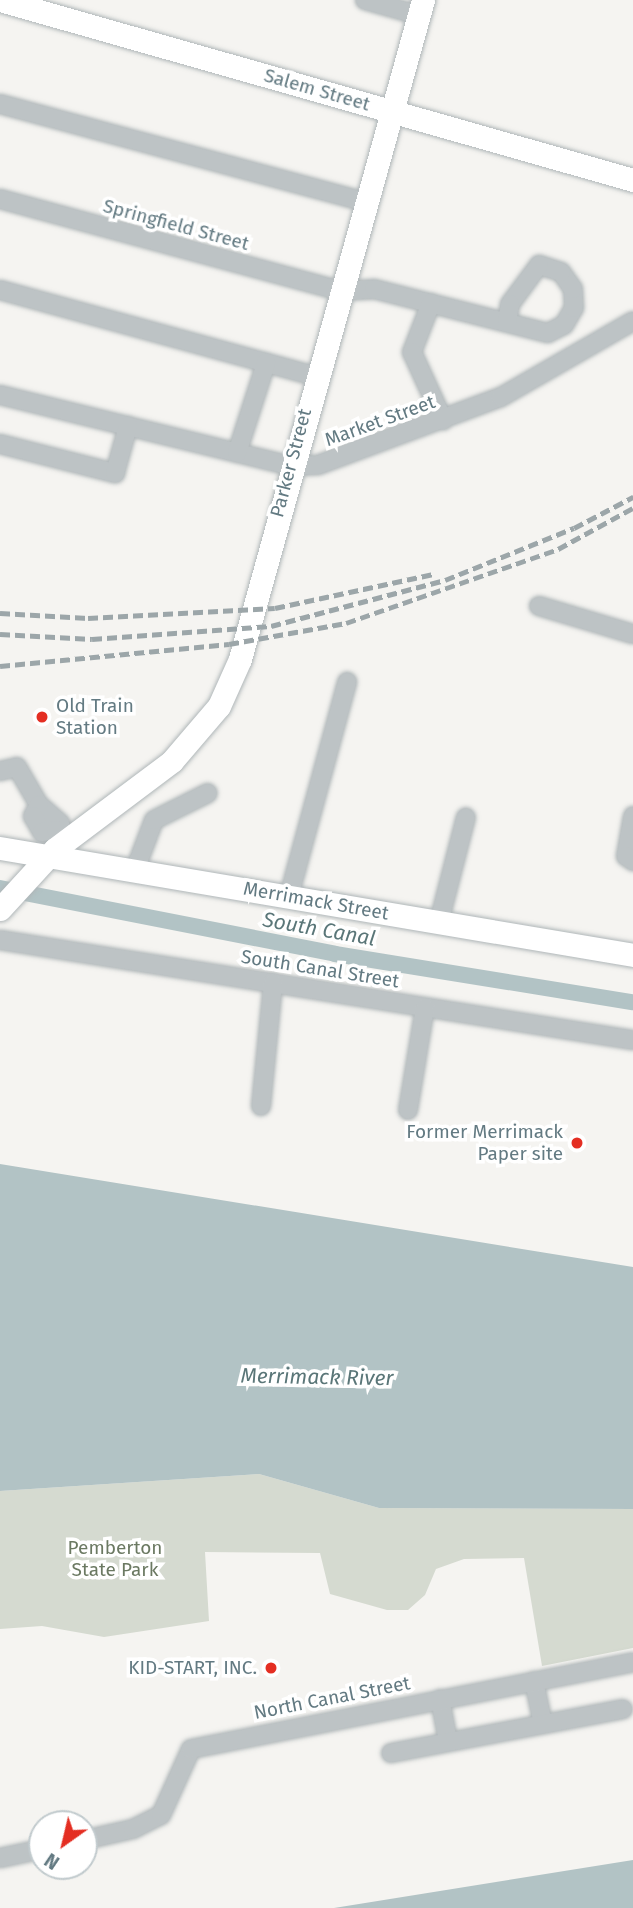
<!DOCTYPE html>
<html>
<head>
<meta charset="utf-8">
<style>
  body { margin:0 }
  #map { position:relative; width:633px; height:1908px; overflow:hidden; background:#f5f4f1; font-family:"Fira Sans",sans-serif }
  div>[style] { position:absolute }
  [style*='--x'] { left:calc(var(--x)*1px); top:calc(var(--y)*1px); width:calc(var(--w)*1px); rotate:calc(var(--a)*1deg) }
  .green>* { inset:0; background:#d5dad0 }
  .water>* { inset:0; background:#b2c3c5 }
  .canal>* { height:16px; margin:-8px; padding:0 8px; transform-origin:8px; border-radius:8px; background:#b2c3c5 }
  .roads { filter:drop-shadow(0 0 2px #afb6b8) drop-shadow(0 0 2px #afb6b8) }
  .minor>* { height:18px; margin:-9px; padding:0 9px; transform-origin:9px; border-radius:9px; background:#bdc3c5 }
  .major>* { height:23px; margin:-11.5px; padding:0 11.5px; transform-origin:11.5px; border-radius:11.5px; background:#fff }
  .rail>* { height:4.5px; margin-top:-2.25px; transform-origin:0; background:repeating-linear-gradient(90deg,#9ca6a9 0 10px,transparent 0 15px) }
  .dots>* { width:19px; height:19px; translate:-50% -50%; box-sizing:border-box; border:4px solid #fff; border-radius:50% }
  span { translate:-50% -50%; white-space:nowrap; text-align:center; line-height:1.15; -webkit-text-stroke:7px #fff; paint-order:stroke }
  .street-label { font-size:19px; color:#637a82 }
  .poi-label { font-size:19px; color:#637a82 }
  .left { translate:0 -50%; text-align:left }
  .right { translate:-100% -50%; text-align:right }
  .park-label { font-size:19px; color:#6b7962 }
  .water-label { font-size:21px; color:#5a7678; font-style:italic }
  .north { position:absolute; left:28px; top:1810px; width:70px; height:70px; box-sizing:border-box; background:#fff; border:2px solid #c1cacd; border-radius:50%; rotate:214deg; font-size:19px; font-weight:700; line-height:28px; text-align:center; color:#637a82 }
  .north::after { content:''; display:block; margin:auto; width:24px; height:32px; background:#e42e22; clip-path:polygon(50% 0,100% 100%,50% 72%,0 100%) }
</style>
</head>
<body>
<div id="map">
  <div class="green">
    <i style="clip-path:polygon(259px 1474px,379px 1508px,633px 1509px,633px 1648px,542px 1666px,524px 1558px,464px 1559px,436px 1569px,425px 1595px,408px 1610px,387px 1610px,330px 1594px,320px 1553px,205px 1552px,209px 1621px,104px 1637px,42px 1626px,0 1629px,0 1491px)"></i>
  </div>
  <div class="water">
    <i style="clip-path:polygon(0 1164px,633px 1267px,633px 1509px,379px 1508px,259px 1474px,0 1491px)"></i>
    <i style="clip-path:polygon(633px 1860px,633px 1908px,334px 1908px)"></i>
  </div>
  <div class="canal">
    <i style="--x:0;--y:888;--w:341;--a:11.1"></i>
    <i style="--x:335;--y:954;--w:302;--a:9.2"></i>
  </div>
  <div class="roads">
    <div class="minor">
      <i style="--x:365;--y:0;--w:55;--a:15.8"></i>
      <i style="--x:0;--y:104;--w:378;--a:15"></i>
      <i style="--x:0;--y:199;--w:352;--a:15.1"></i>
      <i style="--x:340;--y:291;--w:34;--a:-3"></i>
      <i style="--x:374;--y:289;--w:179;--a:14.2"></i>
      <i style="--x:548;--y:333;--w:18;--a:-27"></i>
      <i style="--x:564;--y:325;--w:20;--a:-60"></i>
      <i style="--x:574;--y:308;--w:19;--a:-93"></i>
      <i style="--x:573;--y:289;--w:21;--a:-125"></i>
      <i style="--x:561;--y:272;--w:23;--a:-162"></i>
      <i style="--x:539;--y:265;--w:49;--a:126.6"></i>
      <i style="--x:510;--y:304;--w:18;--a:99"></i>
      <i style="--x:0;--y:290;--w:327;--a:15.3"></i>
      <i style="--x:431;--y:303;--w:53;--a:111.2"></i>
      <i style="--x:412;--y:352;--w:75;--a:65.5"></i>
      <i style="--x:0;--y:395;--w:300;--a:13.7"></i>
      <i style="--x:291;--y:466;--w:27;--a:-2"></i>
      <i style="--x:318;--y:465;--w:195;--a:-20.4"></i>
      <i style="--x:501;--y:397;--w:152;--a:-29.9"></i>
      <i style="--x:0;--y:444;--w:119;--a:14.2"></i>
      <i style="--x:115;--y:473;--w:49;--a:-74.5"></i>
      <i style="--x:237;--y:453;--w:95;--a:-72.1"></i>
      <i style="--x:539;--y:606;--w:98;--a:16.6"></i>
      <i style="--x:0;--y:771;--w:17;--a:-13"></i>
      <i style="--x:17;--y:767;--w:44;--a:59.9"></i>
      <i style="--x:633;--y:816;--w:41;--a:99.9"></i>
      <i style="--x:626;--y:856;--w:9;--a:36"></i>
      <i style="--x:56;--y:830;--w:8;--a:-60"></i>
      <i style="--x:60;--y:823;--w:28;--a:-139"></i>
      <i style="--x:39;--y:805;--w:13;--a:119"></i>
      <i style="--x:33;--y:816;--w:18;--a:61"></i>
      <i style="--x:42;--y:832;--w:14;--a:-8"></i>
      <i style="--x:56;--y:830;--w:14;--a:56"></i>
      <i style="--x:135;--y:870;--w:53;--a:-69.2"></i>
      <i style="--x:154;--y:820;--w:60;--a:-26.6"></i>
      <i style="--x:289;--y:896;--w:222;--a:-74.8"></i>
      <i style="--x:439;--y:922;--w:108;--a:-75.6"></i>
      <i style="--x:0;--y:940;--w:641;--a:8.98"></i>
      <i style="--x:261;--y:1106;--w:124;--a:-84.4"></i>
      <i style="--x:408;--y:1110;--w:104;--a:-80.6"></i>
      <i style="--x:534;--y:1681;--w:44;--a:78.2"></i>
      <i style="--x:440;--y:1699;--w:43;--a:79.2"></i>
      <i style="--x:391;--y:1753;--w:236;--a:-10.7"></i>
      <i style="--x:84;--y:1840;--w:50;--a:-12.7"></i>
      <i style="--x:133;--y:1829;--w:31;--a:-27"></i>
      <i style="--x:161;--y:1815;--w:72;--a:-65.6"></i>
      <i style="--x:191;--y:1749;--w:450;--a:-11.1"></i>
      <i style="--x:0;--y:1858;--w:43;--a:-12.1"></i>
    </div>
    <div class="major">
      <i style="--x:0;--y:0;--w:658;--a:15.87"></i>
      <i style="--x:0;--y:848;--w:642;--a:9.59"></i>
      <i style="--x:0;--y:909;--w:81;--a:-47.5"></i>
      <i style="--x:55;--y:849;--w:146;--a:-36.9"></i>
      <i style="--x:172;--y:761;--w:72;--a:-49.5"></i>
      <i style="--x:219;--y:706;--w:51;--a:-65.9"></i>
      <i style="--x:240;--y:659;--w:684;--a:-74.48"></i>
    </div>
  </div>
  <div class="rail">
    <i style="--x:0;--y:613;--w:88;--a:3.3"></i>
    <i style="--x:88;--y:618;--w:187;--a:-3.1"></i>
    <i style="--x:275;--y:608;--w:162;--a:-12.1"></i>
    <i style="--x:0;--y:634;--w:92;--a:3.1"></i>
    <i style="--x:92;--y:639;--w:179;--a:-4.2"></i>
    <i style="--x:271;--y:626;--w:180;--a:-14.8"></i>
    <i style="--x:445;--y:580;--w:139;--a:-22"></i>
    <i style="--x:574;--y:528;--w:67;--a:-27.7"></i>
    <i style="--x:0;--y:666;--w:230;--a:-5.5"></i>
    <i style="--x:229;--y:644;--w:119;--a:-10.2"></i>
    <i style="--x:346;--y:623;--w:225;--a:-19.2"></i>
    <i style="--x:558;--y:549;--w:85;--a:-28.7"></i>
  </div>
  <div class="dots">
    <i style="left:42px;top:717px;background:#e42e22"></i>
    <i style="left:577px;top:1143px;background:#e42e22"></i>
    <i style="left:271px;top:1668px;background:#e42e22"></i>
  </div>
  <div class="street-label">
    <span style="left:317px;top:90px;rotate:16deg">Salem Street</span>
    <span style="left:176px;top:225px;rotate:15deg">Springfield Street</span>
    <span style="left:380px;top:421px;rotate:-20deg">Market Street</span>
    <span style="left:291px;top:463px;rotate:-75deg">Parker Street</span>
    <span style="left:316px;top:901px;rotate:10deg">Merrimack Street</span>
    <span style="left:320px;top:969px;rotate:9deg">South Canal Street</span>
    <span style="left:332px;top:1698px;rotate:-11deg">North Canal Street</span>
  </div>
  <div class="poi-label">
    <span class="left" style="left:56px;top:717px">Old Train<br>Station</span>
    <span class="right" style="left:563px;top:1143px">Former Merrimack<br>Paper site</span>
    <span class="right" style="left:257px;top:1668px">KID-START, INC.</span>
  </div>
  <div class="park-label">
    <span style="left:115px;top:1559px">Pemberton<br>State Park</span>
  </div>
  <div class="water-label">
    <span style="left:319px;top:929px;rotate:10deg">South Canal</span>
    <span style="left:317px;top:1377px;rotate:1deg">Merrimack River</span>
  </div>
  <div class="north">N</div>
</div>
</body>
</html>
